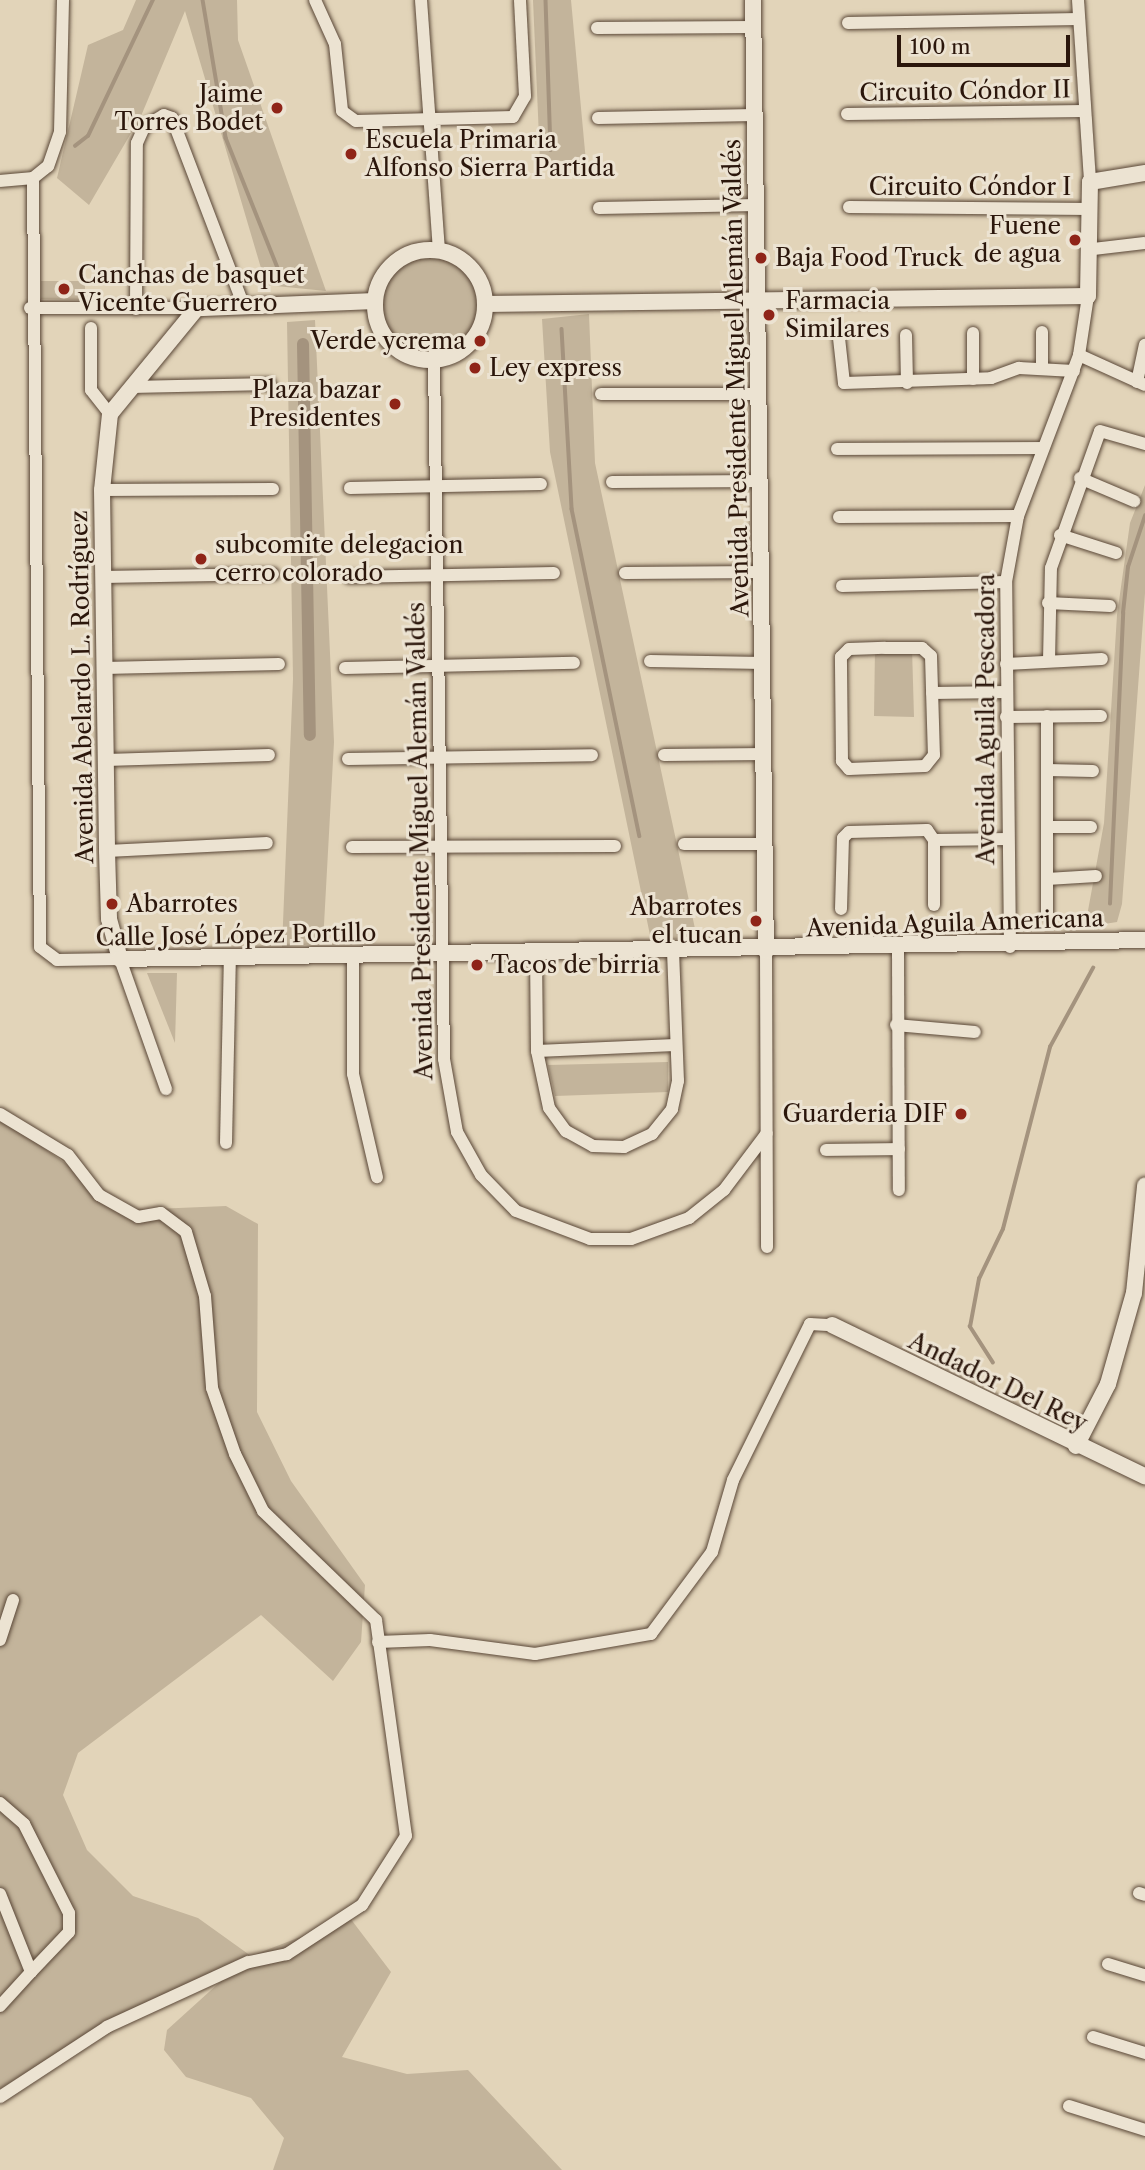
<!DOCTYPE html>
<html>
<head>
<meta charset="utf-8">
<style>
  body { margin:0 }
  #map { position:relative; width:1145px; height:2170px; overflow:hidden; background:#e2d4b9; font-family:"Libre Caslon Text",serif }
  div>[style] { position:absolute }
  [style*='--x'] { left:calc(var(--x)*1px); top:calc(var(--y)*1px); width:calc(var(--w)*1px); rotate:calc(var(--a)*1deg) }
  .green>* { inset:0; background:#c3b49b }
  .round { border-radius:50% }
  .stream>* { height:3.5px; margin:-1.75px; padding:0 1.75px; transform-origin:1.75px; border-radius:1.75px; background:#a4937e }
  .canal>* { height:12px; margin:-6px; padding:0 6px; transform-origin:6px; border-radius:6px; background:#a4937e }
  .roads { filter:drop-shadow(0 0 2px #594636) drop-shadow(0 0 2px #594636) }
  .street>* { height:12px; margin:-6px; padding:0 6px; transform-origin:6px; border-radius:6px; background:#ece3d2 }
  .secondary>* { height:16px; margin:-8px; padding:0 8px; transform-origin:8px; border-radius:8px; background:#ece3d2 }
  .secondary>.ring { margin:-8px; padding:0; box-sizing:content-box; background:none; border:16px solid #ece3d2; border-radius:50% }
  .dots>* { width:19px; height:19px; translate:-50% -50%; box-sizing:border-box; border:4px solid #ece3d2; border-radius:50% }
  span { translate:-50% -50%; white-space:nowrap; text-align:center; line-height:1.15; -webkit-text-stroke:6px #ece3d2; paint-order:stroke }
  .street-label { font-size:24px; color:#2b160b }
  .poi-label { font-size:24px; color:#2b160b }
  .right { translate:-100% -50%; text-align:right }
  .left { translate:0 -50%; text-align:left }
  .scale { position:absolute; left:897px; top:35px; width:173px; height:32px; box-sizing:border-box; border:4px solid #2b160b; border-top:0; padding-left:9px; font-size:21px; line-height:24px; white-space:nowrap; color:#2b160b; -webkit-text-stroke:5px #ece3d2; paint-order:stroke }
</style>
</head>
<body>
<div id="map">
  <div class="green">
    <i style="clip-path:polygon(136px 0,237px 0,238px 40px,326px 291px,266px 285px,185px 11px,141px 116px,89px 205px,57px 178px,88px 45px,123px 30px)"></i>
    <i style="clip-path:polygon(533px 0,571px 0,586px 162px,540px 160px)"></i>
    <i class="round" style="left:382px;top:258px;width:96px;height:96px"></i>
    <i style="clip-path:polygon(41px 281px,85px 281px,85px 300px,41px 299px)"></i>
    <i style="clip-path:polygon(589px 314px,595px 463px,697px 938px,651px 940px,550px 452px,542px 319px)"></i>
    <i style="clip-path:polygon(315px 320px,334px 742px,323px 943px,282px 947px,293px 679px,287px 322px)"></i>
    <i style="clip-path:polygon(1145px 485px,1145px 593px,1122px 904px,1117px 922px,1085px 927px,1104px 823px,1117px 615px,1130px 523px)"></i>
    <i style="clip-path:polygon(875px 648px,912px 648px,914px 717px,874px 716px)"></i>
    <i style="clip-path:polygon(147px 973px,177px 973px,175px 1043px)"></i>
    <i style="clip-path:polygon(668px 1062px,668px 1092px,555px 1096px,548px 1065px)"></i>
    <i style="clip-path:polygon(0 1117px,131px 1210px,226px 1206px,258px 1224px,257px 1412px,291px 1481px,365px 1585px,361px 1642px,333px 1681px,261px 1615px,78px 1753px,63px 1795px,87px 1850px,133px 1896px,198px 1918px,251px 1956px,350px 1918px,391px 1972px,342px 2057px,407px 2074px,468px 2070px,562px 2170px,273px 2170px,284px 2138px,251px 2098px,186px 2077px,164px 2050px,167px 2030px,231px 1972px,105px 2023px,0 2089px)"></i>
  </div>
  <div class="stream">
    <i style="--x:203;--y:0;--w:140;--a:80.5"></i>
    <i style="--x:226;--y:138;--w:156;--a:68.2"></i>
    <i style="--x:546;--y:0;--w:150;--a:88.1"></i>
    <i style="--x:75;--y:146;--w:16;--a:-38"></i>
    <i style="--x:88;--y:136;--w:151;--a:-64.5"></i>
    <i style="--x:562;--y:329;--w:180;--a:86.8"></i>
    <i style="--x:572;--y:509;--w:334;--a:78.3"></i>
    <i style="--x:1110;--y:904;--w:291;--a:-87.4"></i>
    <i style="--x:1123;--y:613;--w:46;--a:-83.8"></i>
    <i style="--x:1128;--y:567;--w:54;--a:-71.6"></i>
    <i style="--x:993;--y:1363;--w:43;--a:-122.6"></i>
    <i style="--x:970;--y:1327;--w:49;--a:-79.4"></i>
    <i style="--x:979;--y:1279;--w:55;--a:-64.4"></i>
    <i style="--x:1003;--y:1229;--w:188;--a:-75.5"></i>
    <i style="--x:1050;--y:1047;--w:90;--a:-61.4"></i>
  </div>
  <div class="canal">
    <i style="--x:303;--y:344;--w:391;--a:89"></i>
  </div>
  <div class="roads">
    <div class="street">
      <i style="--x:63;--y:0;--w:132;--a:91.3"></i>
      <i style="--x:60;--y:132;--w:36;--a:109"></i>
      <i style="--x:48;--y:166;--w:19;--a:141"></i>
      <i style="--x:33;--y:178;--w:769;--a:89.48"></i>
      <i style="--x:40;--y:947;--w:21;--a:37"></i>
      <i style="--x:57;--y:960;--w:63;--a:-0.9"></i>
      <i style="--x:120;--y:959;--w:138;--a:70.5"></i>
      <i style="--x:315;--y:0;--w:48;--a:65.6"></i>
      <i style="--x:335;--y:44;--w:67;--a:84"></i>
      <i style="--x:342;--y:111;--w:17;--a:36"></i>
      <i style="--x:356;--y:121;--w:157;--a:-1.5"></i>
      <i style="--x:513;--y:117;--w:24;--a:-60"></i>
      <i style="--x:525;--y:96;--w:96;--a:-93"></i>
      <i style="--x:421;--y:0;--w:252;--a:85.9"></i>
      <i style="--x:1078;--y:0;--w:182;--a:86.2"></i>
      <i style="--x:848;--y:23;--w:231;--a:-1"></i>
      <i style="--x:597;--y:28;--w:157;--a:-0.4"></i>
      <i style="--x:847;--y:114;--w:237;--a:-0.7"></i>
      <i style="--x:598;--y:118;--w:157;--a:-1.1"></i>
      <i style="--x:0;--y:181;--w:33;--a:-5"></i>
      <i style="--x:849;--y:207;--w:242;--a:0.5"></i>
      <i style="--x:599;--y:208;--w:158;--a:-1.1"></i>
      <i style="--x:1093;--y:249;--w:52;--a:-6.6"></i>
      <i style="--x:30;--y:308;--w:167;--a:0"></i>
      <i style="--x:136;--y:309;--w:166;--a:-89.7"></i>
      <i style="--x:137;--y:143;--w:17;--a:-66"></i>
      <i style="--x:144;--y:127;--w:23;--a:-31"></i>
      <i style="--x:164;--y:115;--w:9;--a:21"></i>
      <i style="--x:172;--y:118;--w:202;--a:69.1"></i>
      <i style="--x:91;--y:328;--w:62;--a:90"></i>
      <i style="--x:91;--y:390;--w:31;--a:52"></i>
      <i style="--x:973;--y:333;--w:46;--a:90"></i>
      <i style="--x:906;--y:335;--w:48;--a:88.8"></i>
      <i style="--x:839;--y:338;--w:45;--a:83.7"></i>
      <i style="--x:844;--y:383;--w:147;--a:-1.9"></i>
      <i style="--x:991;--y:378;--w:30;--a:-20"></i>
      <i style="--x:1019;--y:368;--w:55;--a:3.1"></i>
      <i style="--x:1079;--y:355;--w:72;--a:24.4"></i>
      <i style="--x:434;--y:360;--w:699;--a:89.18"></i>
      <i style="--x:444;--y:1059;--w:74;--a:79.9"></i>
      <i style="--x:457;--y:1132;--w:49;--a:60.8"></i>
      <i style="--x:481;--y:1175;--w:50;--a:45.8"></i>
      <i style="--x:516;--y:1211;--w:79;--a:20.7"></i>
      <i style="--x:590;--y:1239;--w:41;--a:0"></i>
      <i style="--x:631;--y:1239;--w:62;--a:-19.9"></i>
      <i style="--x:689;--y:1218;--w:45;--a:-38.7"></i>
      <i style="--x:724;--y:1190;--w:71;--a:-53"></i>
      <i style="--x:1042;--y:368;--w:36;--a:-90"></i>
      <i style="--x:1137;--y:382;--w:38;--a:-78"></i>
      <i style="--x:131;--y:387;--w:139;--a:-1.2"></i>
      <i style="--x:601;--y:394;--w:158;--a:0"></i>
      <i style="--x:837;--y:449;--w:204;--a:-0.3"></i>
      <i style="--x:1080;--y:478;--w:59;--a:23.1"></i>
      <i style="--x:612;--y:482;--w:149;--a:-0.4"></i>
      <i style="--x:350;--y:488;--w:191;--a:-1.2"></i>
      <i style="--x:102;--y:490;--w:171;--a:-0.3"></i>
      <i style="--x:839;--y:517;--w:179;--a:-0.3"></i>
      <i style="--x:1060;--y:535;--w:59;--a:17.8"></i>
      <i style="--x:625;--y:573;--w:137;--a:-0.4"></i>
      <i style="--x:103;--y:577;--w:170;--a:-1"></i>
      <i style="--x:349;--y:577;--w:205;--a:-1.1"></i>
      <i style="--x:842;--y:586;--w:164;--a:-1.4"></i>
      <i style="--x:1048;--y:603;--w:62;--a:2.8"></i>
      <i style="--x:885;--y:648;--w:37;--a:0"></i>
      <i style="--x:922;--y:648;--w:12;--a:42"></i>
      <i style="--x:931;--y:656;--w:99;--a:88.3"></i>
      <i style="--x:934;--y:755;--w:14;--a:129"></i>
      <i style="--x:925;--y:766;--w:76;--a:177.7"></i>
      <i style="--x:849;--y:769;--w:11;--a:-131"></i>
      <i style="--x:842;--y:761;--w:104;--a:-90.6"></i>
      <i style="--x:841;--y:657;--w:11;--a:-45"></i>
      <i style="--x:849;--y:649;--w:36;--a:-2"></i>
      <i style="--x:650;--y:661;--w:113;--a:1"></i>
      <i style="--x:1049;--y:661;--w:93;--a:-88.8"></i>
      <i style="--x:1051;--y:568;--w:145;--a:-70.3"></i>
      <i style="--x:1100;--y:431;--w:47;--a:16.1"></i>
      <i style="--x:1006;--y:664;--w:96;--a:-3"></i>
      <i style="--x:104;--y:668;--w:175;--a:-1.3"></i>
      <i style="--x:345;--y:668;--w:229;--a:-1.3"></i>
      <i style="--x:932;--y:693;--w:74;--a:-0.8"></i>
      <i style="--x:1006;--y:717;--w:95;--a:-0.6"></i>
      <i style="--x:664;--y:755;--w:101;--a:-0.6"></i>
      <i style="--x:348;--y:759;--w:244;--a:-0.9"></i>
      <i style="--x:106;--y:760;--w:163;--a:-1.8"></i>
      <i style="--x:1047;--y:770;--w:46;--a:1.2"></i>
      <i style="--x:1048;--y:827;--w:43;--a:0"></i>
      <i style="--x:934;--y:840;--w:74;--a:-0.8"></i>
      <i style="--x:684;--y:844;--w:82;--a:0"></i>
      <i style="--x:352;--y:847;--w:263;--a:-0.2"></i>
      <i style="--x:107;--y:851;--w:160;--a:-2.9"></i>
      <i style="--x:1047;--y:879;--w:49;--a:-3.5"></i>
      <i style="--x:841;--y:909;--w:71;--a:-88.4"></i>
      <i style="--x:843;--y:838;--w:8;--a:-45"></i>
      <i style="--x:849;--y:832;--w:78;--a:-1.5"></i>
      <i style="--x:927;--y:830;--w:12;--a:55"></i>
      <i style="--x:934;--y:840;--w:65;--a:90"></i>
      <i style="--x:1047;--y:914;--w:198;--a:-90"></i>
      <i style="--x:1010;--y:947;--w:365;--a:-90.6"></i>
      <i style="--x:1006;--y:582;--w:67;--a:-79.7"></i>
      <i style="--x:1018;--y:516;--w:172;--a:-69.2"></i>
      <i style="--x:1079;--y:355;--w:60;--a:-81.3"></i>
      <i style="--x:898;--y:949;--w:241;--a:89.8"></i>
      <i style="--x:766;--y:951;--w:296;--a:89.8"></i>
      <i style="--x:536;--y:954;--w:97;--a:89.4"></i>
      <i style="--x:537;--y:1051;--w:58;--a:78.1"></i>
      <i style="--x:549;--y:1108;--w:29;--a:54"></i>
      <i style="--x:566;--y:1131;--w:31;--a:29"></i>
      <i style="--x:593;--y:1146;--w:31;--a:2"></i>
      <i style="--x:624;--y:1147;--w:31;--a:-25"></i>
      <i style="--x:652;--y:1134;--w:32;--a:-51"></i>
      <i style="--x:672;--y:1109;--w:29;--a:-78"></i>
      <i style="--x:678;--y:1081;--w:129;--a:-92.2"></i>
      <i style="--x:353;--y:956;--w:118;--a:90"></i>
      <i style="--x:353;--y:1074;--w:106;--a:76.9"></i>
      <i style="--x:896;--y:1025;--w:79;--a:5.1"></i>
      <i style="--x:537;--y:1051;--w:138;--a:-2.5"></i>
      <i style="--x:0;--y:1114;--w:79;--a:31.1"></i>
      <i style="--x:68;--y:1155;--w:51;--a:52.2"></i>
      <i style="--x:99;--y:1195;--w:45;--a:29.4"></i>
      <i style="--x:138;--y:1217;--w:23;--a:-10"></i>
      <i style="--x:161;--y:1213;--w:31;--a:37"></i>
      <i style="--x:186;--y:1232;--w:67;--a:73.5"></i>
      <i style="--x:205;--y:1296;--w:92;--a:85.6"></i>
      <i style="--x:212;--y:1388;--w:70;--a:70.8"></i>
      <i style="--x:235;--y:1454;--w:64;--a:63.8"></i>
      <i style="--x:263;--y:1511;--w:157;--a:44"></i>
      <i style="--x:376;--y:1620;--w:218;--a:82.1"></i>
      <i style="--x:406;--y:1836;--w:82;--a:122.5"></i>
      <i style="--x:362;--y:1905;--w:90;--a:146.8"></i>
      <i style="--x:287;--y:1954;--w:40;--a:168"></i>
      <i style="--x:248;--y:1962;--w:155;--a:155.3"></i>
      <i style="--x:107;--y:2027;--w:128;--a:146.8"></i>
      <i style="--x:226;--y:1143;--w:185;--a:-88.8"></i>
      <i style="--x:826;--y:1150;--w:73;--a:-0.8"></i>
      <i style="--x:0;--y:1640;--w:42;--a:-72"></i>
      <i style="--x:378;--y:1642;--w:52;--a:-2.2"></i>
      <i style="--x:430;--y:1640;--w:106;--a:7.6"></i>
      <i style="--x:535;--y:1654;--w:118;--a:-9.8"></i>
      <i style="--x:651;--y:1634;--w:102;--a:-53.4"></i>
      <i style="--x:712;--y:1552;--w:75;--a:-73.7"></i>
      <i style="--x:733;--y:1480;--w:174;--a:-63.7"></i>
      <i style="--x:810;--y:1324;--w:22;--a:3"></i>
      <i style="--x:0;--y:1803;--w:32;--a:41"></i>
      <i style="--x:24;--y:1824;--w:100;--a:63.2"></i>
      <i style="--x:69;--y:1913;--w:19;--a:90"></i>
      <i style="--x:69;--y:1932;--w:55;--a:133.5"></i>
      <i style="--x:1139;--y:1893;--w:6;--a:18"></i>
      <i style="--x:0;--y:1894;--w:84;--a:68.3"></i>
      <i style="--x:31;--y:1972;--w:46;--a:132.4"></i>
      <i style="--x:1108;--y:1964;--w:39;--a:17"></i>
      <i style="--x:1093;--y:2037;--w:54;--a:17.1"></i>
      <i style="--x:1069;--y:2106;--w:80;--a:17.5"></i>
    </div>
    <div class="secondary">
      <i style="--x:753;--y:0;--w:951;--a:89.22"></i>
      <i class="ring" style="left:375px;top:250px;width:94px;height:94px"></i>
      <i style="--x:375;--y:301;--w:178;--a:177.7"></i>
      <i style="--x:197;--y:308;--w:137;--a:129.4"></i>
      <i style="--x:110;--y:414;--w:76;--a:96"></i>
      <i style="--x:102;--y:490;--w:361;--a:89.2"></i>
      <i style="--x:107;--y:851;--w:68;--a:88.3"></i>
      <i style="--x:109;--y:919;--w:41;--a:74.6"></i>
      <i style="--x:120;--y:959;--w:1025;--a:-1.06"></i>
      <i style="--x:485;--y:304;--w:603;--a:-0.76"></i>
      <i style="--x:1088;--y:296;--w:114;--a:-89"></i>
      <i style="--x:1090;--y:182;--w:56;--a:-9.3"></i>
      <i style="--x:832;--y:1325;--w:348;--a:25.8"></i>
      <i style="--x:1076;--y:1446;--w:70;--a:-62.7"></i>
      <i style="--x:1108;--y:1384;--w:95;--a:-74.1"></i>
      <i style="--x:1134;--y:1293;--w:108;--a:-84.1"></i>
    </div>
  </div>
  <div class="dots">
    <i style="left:277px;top:108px;background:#8f2418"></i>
    <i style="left:351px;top:154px;background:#8f2418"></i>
    <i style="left:1075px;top:240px;background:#8f2418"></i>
    <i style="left:761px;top:258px;background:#8f2418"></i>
    <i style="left:64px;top:289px;background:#8f2418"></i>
    <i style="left:769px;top:315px;background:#8f2418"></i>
    <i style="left:480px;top:341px;background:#8f2418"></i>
    <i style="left:475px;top:368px;background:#8f2418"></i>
    <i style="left:395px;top:404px;background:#8f2418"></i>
    <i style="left:201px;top:559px;background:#8f2418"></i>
    <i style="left:112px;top:904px;background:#8f2418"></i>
    <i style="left:756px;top:921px;background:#8f2418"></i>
    <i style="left:477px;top:965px;background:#8f2418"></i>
    <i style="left:961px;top:1114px;background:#8f2418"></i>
  </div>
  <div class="street-label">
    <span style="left:965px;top:91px;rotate:-1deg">Circuito Cóndor II</span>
    <span style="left:970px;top:187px">Circuito Cóndor I</span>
    <span style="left:736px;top:378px;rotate:-91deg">Avenida Presidente Miguel Alemán Valdés</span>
    <span style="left:82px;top:687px;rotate:-91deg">Avenida Abelardo L. Rodríguez</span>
    <span style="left:986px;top:719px;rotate:-90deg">Avenida Aguila Pescadora</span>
    <span style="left:420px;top:841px;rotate:-91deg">Avenida Presidente Miguel Alemán Valdés</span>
    <span style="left:955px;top:923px;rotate:-2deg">Avenida Aguila Americana</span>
    <span style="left:236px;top:935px;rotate:-1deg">Calle José López Portillo</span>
    <span style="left:998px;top:1382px;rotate:26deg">Andador Del Rey</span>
  </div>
  <div class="poi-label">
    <span class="right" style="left:263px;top:108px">Jaime<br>Torres Bodet</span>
    <span class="left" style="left:365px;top:154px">Escuela Primaria<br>Alfonso Sierra Partida</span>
    <span class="right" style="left:1061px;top:240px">Fuene<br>de agua</span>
    <span class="left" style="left:775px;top:258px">Baja Food Truck</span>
    <span class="left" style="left:78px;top:289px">Canchas de basquet<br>Vicente Guerrero</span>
    <span class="left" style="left:785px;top:315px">Farmacia<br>Similares</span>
    <span class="right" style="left:466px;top:341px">Verde ycrema</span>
    <span class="left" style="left:489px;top:368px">Ley express</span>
    <span class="right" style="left:381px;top:404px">Plaza bazar<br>Presidentes</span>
    <span class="left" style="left:215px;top:559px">subcomite delegacion<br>cerro colorado</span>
    <span class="left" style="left:126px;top:904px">Abarrotes</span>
    <span class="right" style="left:742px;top:921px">Abarrotes<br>el tucan</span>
    <span class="left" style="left:491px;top:965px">Tacos de birria</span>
    <span class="right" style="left:947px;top:1114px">Guarderia DIF</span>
  </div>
  <div class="scale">100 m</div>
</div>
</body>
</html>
